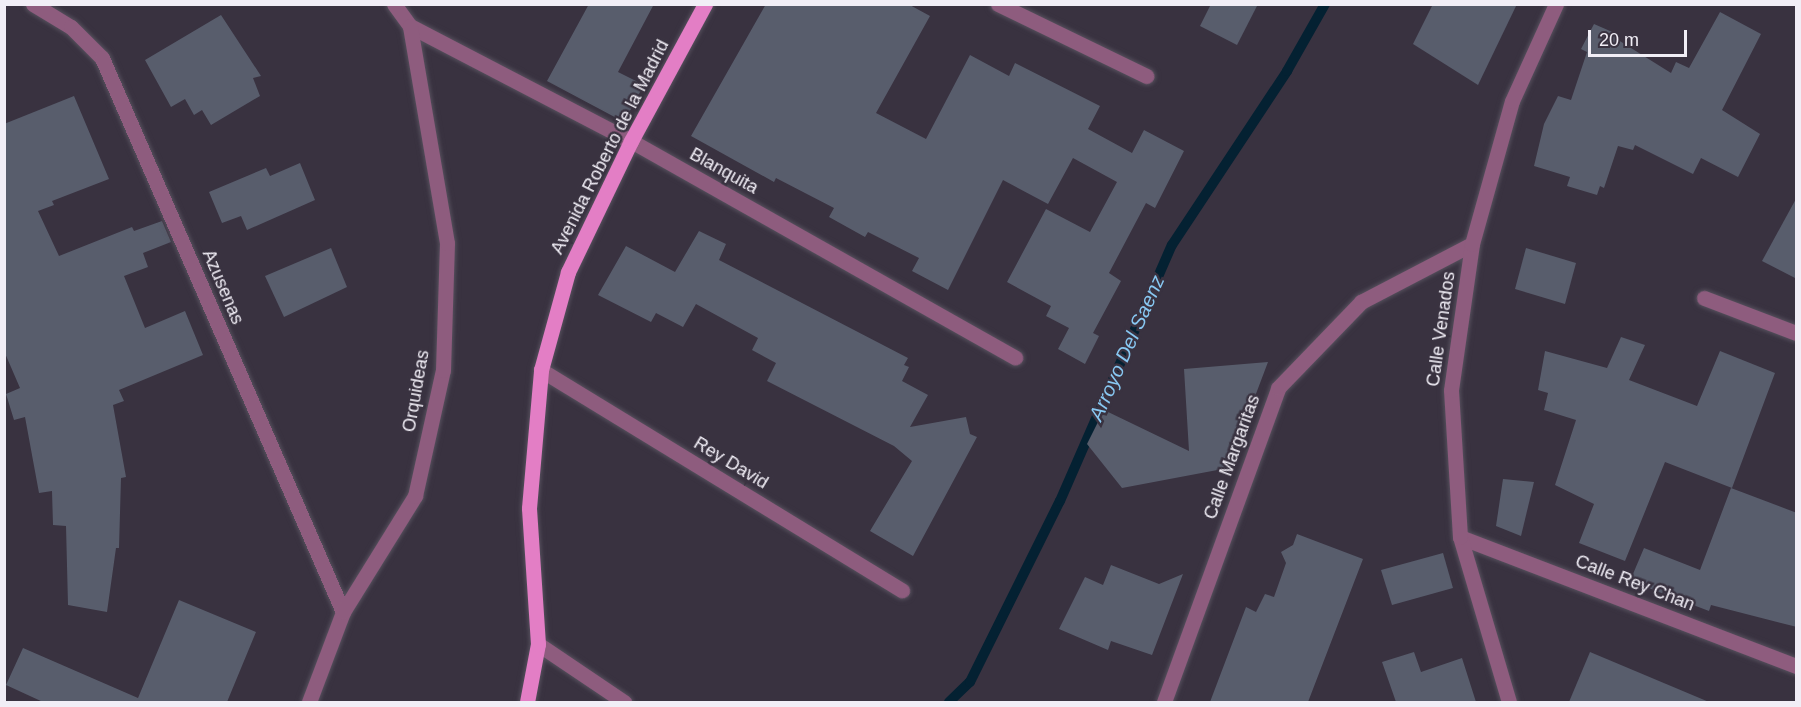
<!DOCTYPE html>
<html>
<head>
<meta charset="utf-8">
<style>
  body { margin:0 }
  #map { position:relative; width:1801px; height:707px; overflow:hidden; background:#393240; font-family:Arial,sans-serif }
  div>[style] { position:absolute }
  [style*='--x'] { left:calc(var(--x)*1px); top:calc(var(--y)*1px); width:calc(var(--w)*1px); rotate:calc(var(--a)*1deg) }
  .stream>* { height:10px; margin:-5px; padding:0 5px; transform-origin:5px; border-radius:5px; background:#042132 }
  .building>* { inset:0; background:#585d6c }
  .roads { filter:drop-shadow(0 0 2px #56505d) drop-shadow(0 0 2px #56505d) }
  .lane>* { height:15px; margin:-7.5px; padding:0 7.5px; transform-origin:7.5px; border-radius:7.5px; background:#8e5c7e }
  .street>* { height:15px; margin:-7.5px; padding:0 7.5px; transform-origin:7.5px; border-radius:7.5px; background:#8e5c7e }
  .primary>* { height:15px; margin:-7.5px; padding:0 7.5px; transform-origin:7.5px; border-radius:7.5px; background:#e37ec5 }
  span { translate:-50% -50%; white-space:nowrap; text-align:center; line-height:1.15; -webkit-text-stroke:5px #393240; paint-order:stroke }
  .street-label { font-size:18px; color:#f1eef6 }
  .water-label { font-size:20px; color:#88c8f2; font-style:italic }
  .frame { position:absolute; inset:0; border:6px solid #f1eef6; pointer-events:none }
  .scale { position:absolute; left:1588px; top:30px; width:99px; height:27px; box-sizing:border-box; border:3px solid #f1eef6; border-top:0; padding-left:8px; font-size:18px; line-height:21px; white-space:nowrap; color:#f1eef6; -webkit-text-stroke:4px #393240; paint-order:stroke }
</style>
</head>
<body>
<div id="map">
  <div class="stream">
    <i style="--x:949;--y:702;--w:29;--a:-44"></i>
    <i style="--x:970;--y:682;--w:202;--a:-63.6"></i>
    <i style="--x:1060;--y:501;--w:279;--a:-66.4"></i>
    <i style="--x:1172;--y:245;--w:209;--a:-56.5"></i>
    <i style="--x:1287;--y:71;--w:77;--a:-60.4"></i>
  </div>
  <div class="building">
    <i style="clip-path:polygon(589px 4px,654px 4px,618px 72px,644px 85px,624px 122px,547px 81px)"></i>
    <i style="clip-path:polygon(766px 4px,908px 4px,930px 16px,876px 113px,926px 139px,970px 55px,1009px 76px,1015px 63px,1100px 106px,1088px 129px,1132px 153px,1144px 130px,1184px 151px,1155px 208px,1146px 203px,1109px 273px,1121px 281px,1093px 333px,1099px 336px,1085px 364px,1058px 349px,1069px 328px,1046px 316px,1051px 306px,1007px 282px,1046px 209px,1090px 232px,1117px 182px,1073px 158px,1048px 204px,1003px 180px,948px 290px,912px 271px,919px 258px,868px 232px,865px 237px,829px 217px,834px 208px,776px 178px,774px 182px,691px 136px)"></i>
    <i style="clip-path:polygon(1211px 4px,1258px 4px,1237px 45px,1200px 26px)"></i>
    <i style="clip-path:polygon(1433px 4px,1517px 4px,1478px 85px,1413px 44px)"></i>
    <i style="clip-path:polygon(1720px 12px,1761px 34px,1722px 110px,1760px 134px,1738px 177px,1701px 158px,1693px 174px,1635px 145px,1633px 150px,1618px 146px,1604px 188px,1600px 186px,1597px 195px,1567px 186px,1570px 177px,1534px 166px,1544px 124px,1558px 96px,1571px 100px,1587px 52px,1581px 49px,1594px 24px,1617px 34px,1615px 38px,1671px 73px,1676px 62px,1689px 68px)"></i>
    <i style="clip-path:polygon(221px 15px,261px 76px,253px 78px,260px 96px,211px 125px,202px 110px,194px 115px,185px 99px,171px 107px,145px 60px)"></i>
    <i style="clip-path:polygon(74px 96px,109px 179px,52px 201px,54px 205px,38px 211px,59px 256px,132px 227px,134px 231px,162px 221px,171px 242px,143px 253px,148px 267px,124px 276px,145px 328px,185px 311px,203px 355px,119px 390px,124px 401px,113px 405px,126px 477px,121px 478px,119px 548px,116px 548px,107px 612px,68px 605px,66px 526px,53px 525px,52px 491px,39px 493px,25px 417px,14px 420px,6px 394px,20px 388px,4px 351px,4px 124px)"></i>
    <i style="clip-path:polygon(300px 163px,315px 200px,247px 230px,241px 216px,222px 223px,209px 192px,266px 168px,270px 176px)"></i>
    <i style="clip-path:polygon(1797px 197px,1797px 279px,1762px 261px)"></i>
    <i style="clip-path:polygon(699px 231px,726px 244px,719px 260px,908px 358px,904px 365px,909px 367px,902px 381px,928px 395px,910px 427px,966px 417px,970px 434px,977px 437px,913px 556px,870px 531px,912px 461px,894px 446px,767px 381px,776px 363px,752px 350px,758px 338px,696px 304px,683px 327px,656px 313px,651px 322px,598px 295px,626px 246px,675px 272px)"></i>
    <i style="clip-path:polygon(331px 248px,347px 287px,284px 317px,265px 276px)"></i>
    <i style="clip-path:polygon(1526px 248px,1576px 263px,1565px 304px,1515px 289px)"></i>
    <i style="clip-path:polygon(1621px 337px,1645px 345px,1629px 380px,1697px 406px,1720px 351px,1775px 373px,1732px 488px,1665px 462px,1625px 561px,1579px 543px,1594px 504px,1555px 485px,1576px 420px,1544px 410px,1548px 393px,1538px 390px,1545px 351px,1607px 368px)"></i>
    <i style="clip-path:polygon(1268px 362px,1228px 468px,1122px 488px,1087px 444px,1104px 410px,1189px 451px,1184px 369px)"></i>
    <i style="clip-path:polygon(1503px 479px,1534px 482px,1521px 536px,1496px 526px)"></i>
    <i style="clip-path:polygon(1731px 488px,1797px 513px,1797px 627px,1711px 605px,1709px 611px,1630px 581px,1644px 548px,1700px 570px)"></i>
    <i style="clip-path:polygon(1297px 534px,1363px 559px,1308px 702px,1210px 702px,1246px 607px,1256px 612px,1265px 594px,1274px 597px,1286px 563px,1281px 552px,1293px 545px)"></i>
    <i style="clip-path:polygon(1443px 553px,1453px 588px,1392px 605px,1381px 570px)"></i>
    <i style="clip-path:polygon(1111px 565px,1159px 584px,1183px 574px,1152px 655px,1111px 641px,1108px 650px,1059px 629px,1085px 577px,1103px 585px)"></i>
    <i style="clip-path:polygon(179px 600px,256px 632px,227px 702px,43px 702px,6px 685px,23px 648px,138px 698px)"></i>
    <i style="clip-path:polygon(1414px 652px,1421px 672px,1462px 658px,1476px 702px,1396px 702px,1382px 662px)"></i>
    <i style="clip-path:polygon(1590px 652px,1709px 702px,1569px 702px)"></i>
  </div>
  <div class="roads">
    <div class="lane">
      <i style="--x:538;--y:644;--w:104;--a:34"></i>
    </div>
    <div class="street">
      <i style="--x:33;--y:4;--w:44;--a:31.2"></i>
      <i style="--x:71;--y:27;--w:44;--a:45"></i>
      <i style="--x:102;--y:58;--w:604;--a:66.49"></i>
      <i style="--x:394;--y:4;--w:27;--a:54"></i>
      <i style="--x:410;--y:26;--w:249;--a:27.5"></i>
      <i style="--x:631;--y:141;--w:441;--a:29.4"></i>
      <i style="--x:998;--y:4;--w:165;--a:25.9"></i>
      <i style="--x:1704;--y:298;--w:98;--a:20.8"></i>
      <i style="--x:541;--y:370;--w:423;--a:31.4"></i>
      <i style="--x:1460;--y:537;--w:360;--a:21"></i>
      <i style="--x:309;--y:702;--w:96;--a:-69.3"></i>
      <i style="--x:343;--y:612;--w:137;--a:-58.2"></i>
      <i style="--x:415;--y:496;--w:129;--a:-77.5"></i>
      <i style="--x:443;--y:370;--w:127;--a:-88.2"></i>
      <i style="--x:447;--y:243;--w:220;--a:-99.7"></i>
      <i style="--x:1164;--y:702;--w:334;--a:-70"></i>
      <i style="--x:1278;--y:388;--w:120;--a:-46"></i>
      <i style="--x:1361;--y:302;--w:125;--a:-27.6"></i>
      <i style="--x:1509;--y:702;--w:172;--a:-106.5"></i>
      <i style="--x:1460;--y:537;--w:147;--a:-93.5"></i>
      <i style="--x:1451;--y:390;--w:148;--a:-81.8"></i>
      <i style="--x:1472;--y:244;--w:148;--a:-74.4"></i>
      <i style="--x:1512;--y:101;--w:107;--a:-65.6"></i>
    </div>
    <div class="primary">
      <i style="--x:527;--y:702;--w:59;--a:-79.3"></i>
      <i style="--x:538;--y:644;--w:136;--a:-93.8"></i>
      <i style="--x:529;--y:508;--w:139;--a:-85"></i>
      <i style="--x:541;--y:370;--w:102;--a:-74.6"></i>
      <i style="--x:568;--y:272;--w:145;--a:-64.3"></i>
      <i style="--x:631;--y:141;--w:156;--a:-61.6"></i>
    </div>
  </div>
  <div class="street-label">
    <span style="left:610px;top:147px;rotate:-63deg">Avenida Roberto de la Madrid</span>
    <span style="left:724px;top:171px;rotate:29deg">Blanquita</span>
    <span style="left:223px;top:287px;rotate:67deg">Azusenas</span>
    <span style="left:1441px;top:329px;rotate:-82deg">Calle Venados</span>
    <span style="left:416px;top:391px;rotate:-80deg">Orquideas</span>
    <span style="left:1232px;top:457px;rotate:-70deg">Calle Margaritas</span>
    <span style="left:731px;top:463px;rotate:31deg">Rey David</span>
    <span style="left:1635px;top:583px;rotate:21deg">Calle Rey Chan</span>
  </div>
  <div class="water-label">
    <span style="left:1127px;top:348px;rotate:-66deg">Arroyo Del Saenz</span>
  </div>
  <div class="frame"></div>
  <div class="scale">20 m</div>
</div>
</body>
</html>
